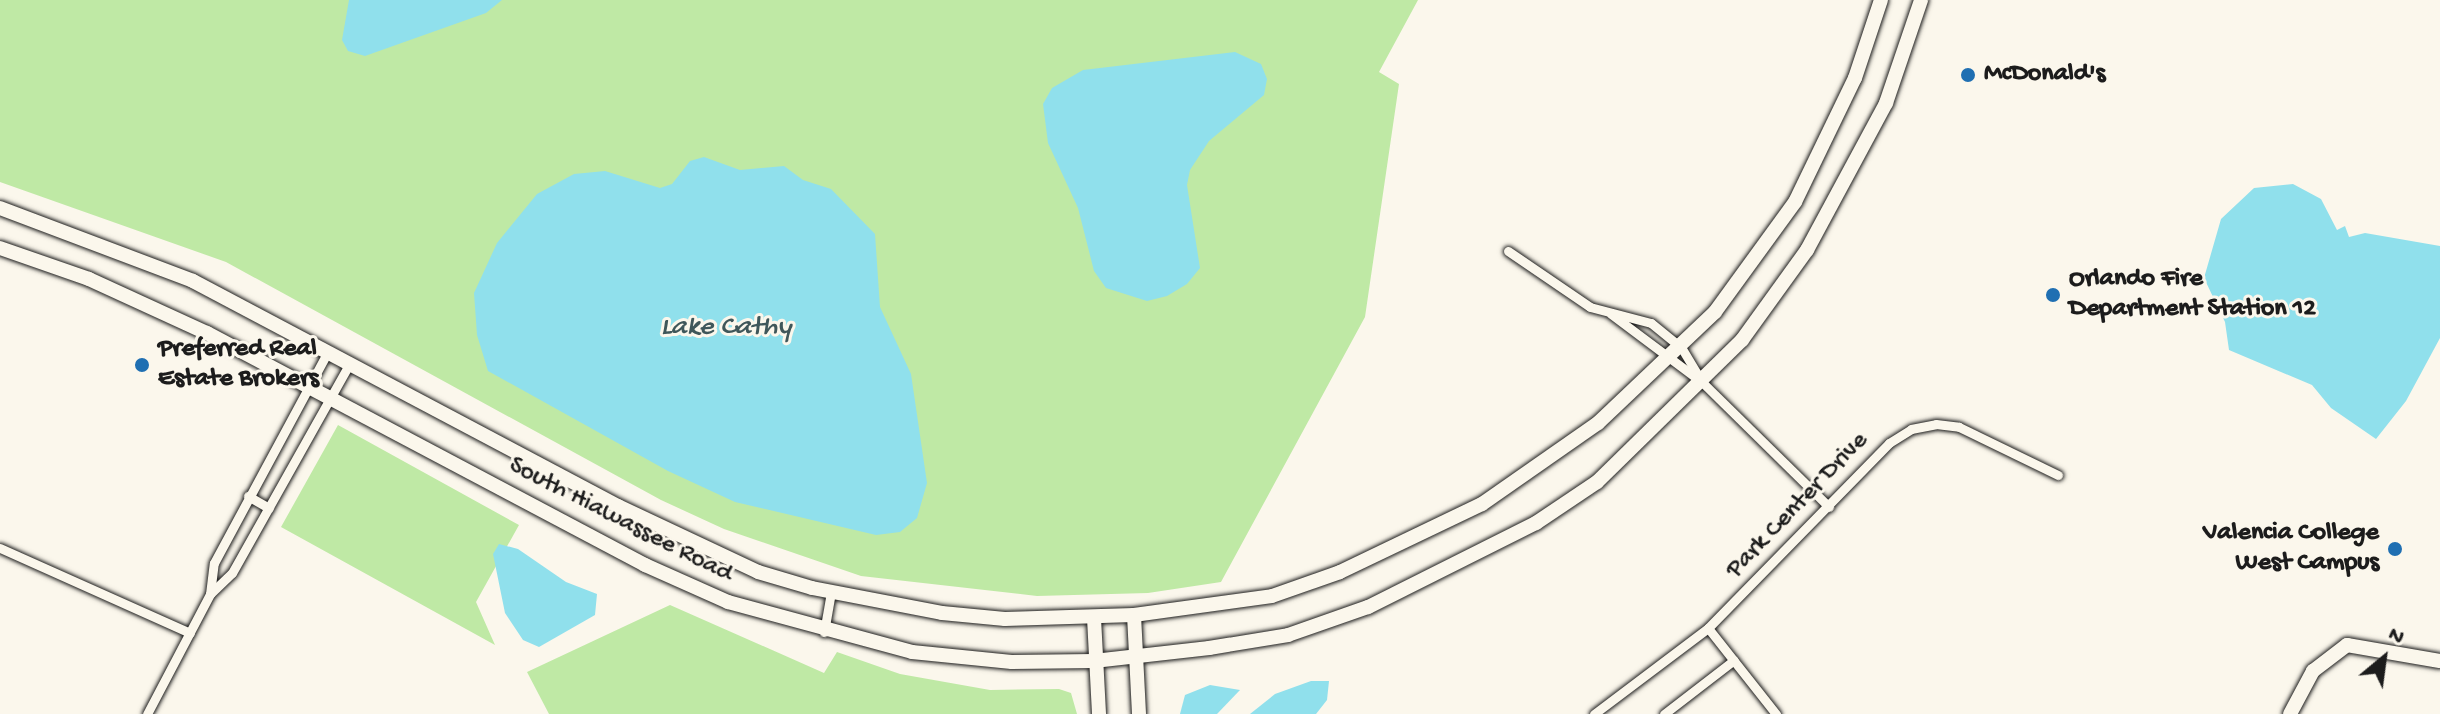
<!DOCTYPE html>
<html>
<head>
<meta charset="utf-8">
<style>
  body { margin:0 }
  #map { position:relative; width:2440px; height:714px; overflow:hidden; background:#fbf7ec; font-family:"Gochi Hand",sans-serif }
  div>[style] { position:absolute }
  [style*='--x'] { left:calc(var(--x)*1px); top:calc(var(--y)*1px); width:calc(var(--w)*1px); rotate:calc(var(--a)*1deg) }
  .green>* { inset:0; background:#bfe9a5 }
  .water>* { inset:0; background:#90e0ec }
  .roads { filter:drop-shadow(0 0 2px #1c1c1c) drop-shadow(0 0 2px #1c1c1c) }
  .street>* { height:9px; margin:-4.5px; padding:0 4.5px; transform-origin:4.5px; border-radius:4.5px; background:#fbf7ec }
  .secondary>* { height:14px; margin:-7px; padding:0 7px; transform-origin:7px; border-radius:7px; background:#fbf7ec }
  .dots>* { width:22px; height:22px; translate:-50% -50%; box-sizing:border-box; border:4px solid #fbf7ec; border-radius:50% }
  span { translate:-50% -50%; white-space:nowrap; text-align:center; line-height:1.15; -webkit-text-stroke:6px #fbf7ec; paint-order:stroke }
  .poi-label { font-size:26px; color:#1c1c1c; font-weight:700 }
  .left { translate:0 -50%; text-align:left }
  .right { translate:-100% -50%; text-align:right }
  .street-label { font-size:26px; color:#1c1c1c }
  .water-label { font-size:28px; color:#3f575a; font-style:italic }
  .north { position:absolute; left:2344px; top:618px; width:80px; height:80px; -webkit-text-stroke:6px #fbf7ec; paint-order:stroke; rotate:29deg; font-size:22px; font-weight:700; line-height:32px; text-align:center; color:#1c1c1c }
  .north::after { content:''; display:block; margin:auto; width:28px; height:36px; background:#1c1c1c; clip-path:polygon(50% 0,100% 100%,50% 72%,0 100%) }
</style>
</head>
<body>
<div id="map">
  <div class="green">
    <i style="clip-path:polygon(0 0,1418px 0,1379px 72px,1399px 84px,1365px 317px,1221px 582px,1148px 593px,1037px 596px,861px 576px,724px 529px,661px 500px,226px 262px,0 182px)"></i>
    <i style="clip-path:polygon(338px 425px,519px 525px,476px 602px,495px 645px,281px 527px)"></i>
    <i style="clip-path:polygon(670px 605px,824px 673px,837px 652px,900px 674px,990px 690px,1059px 689px,1071px 693px,1077px 714px,549px 714px,527px 672px)"></i>
  </div>
  <div class="water">
    <i style="clip-path:polygon(349px 0,502px 0,486px 13px,365px 56px,348px 51px,342px 40px)"></i>
    <i style="clip-path:polygon(1235px 52px,1261px 64px,1267px 79px,1264px 95px,1209px 141px,1190px 170px,1187px 185px,1200px 268px,1187px 284px,1167px 296px,1147px 301px,1106px 288px,1094px 271px,1078px 208px,1048px 143px,1043px 104px,1052px 88px,1083px 70px)"></i>
    <i style="clip-path:polygon(704px 157px,740px 170px,784px 166px,803px 180px,831px 189px,875px 234px,880px 307px,911px 374px,927px 483px,917px 518px,900px 532px,876px 535px,735px 502px,668px 471px,488px 371px,477px 335px,474px 293px,497px 243px,537px 194px,574px 174px,605px 171px,660px 188px,672px 184px,690px 161px)"></i>
    <i style="clip-path:polygon(2293px 184px,2321px 199px,2337px 230px,2345px 226px,2349px 237px,2365px 233px,2440px 246px,2440px 338px,2406px 401px,2376px 439px,2331px 408px,2312px 385px,2229px 350px,2225px 322px,2204px 278px,2221px 219px,2254px 188px)"></i>
    <i style="clip-path:polygon(499px 544px,518px 549px,566px 582px,597px 594px,595px 615px,539px 647px,523px 640px,505px 613px,493px 554px)"></i>
    <i style="clip-path:polygon(1311px 681px,1329px 681px,1327px 700px,1316px 714px,1250px 714px,1275px 694px)"></i>
    <i style="clip-path:polygon(1210px 685px,1240px 690px,1217px 714px,1180px 714px,1185px 695px)"></i>
  </div>
  <div class="roads">
    <div class="street">
      <i style="--x:1508;--y:251;--w:99;--a:34.3"></i>
      <i style="--x:1590;--y:307;--w:63;--a:14.7"></i>
      <i style="--x:1651;--y:323;--w:38;--a:39"></i>
      <i style="--x:1681;--y:347;--w:37;--a:59"></i>
      <i style="--x:1611;--y:314;--w:114;--a:36.8"></i>
      <i style="--x:1702;--y:382;--w:178;--a:44.5"></i>
      <i style="--x:248;--y:496;--w:24;--a:30"></i>
      <i style="--x:0;--y:548;--w:208;--a:24.1"></i>
      <i style="--x:210;--y:594;--w:31;--a:-83"></i>
      <i style="--x:214;--y:563;--w:241;--a:-61.7"></i>
      <i style="--x:1708;--y:628;--w:110;--a:51.7"></i>
      <i style="--x:824;--y:632;--w:41;--a:-80.1"></i>
      <i style="--x:147;--y:714;--w:136;--a:-62.3"></i>
      <i style="--x:210;--y:594;--w:30;--a:-44"></i>
      <i style="--x:232;--y:573;--w:241;--a:-60.7"></i>
      <i style="--x:1594;--y:714;--w:143;--a:-37"></i>
      <i style="--x:1708;--y:628;--w:259;--a:-45.6"></i>
      <i style="--x:1889;--y:443;--w:26;--a:-32"></i>
      <i style="--x:1911;--y:429;--w:25;--a:-11"></i>
      <i style="--x:1936;--y:424;--w:23;--a:7"></i>
      <i style="--x:1959;--y:427;--w:110;--a:25.9"></i>
      <i style="--x:1664;--y:714;--w:88;--a:-37.6"></i>
    </div>
    <div class="secondary">
      <i style="--x:0;--y:208;--w:206;--a:20.7"></i>
      <i style="--x:193;--y:281;--w:481;--a:27.9"></i>
      <i style="--x:618;--y:506;--w:155;--a:25.2"></i>
      <i style="--x:758;--y:572;--w:56;--a:16.5"></i>
      <i style="--x:812;--y:588;--w:132;--a:10.9"></i>
      <i style="--x:942;--y:613;--w:63;--a:5.4"></i>
      <i style="--x:1005;--y:619;--w:129;--a:-1.8"></i>
      <i style="--x:1134;--y:615;--w:139;--a:-7.8"></i>
      <i style="--x:1272;--y:596;--w:72;--a:-19.4"></i>
      <i style="--x:1340;--y:572;--w:157;--a:-25.6"></i>
      <i style="--x:1482;--y:504;--w:141;--a:-34.9"></i>
      <i style="--x:1598;--y:423;--w:161;--a:-43.5"></i>
      <i style="--x:1715;--y:312;--w:136;--a:-54"></i>
      <i style="--x:1795;--y:202;--w:138;--a:-64.2"></i>
      <i style="--x:1855;--y:78;--w:82;--a:-71.6"></i>
      <i style="--x:0;--y:248;--w:94;--a:19.2"></i>
      <i style="--x:89;--y:279;--w:130;--a:24.6"></i>
      <i style="--x:207;--y:333;--w:496;--a:27.9"></i>
      <i style="--x:645;--y:565;--w:91;--a:24"></i>
      <i style="--x:728;--y:602;--w:191;--a:15.2"></i>
      <i style="--x:912;--y:652;--w:100;--a:5.7"></i>
      <i style="--x:1012;--y:662;--w:82;--a:-0.7"></i>
      <i style="--x:1094;--y:661;--w:116;--a:-6.4"></i>
      <i style="--x:1209;--y:648;--w:80;--a:-9.3"></i>
      <i style="--x:1288;--y:635;--w:85;--a:-19.3"></i>
      <i style="--x:1368;--y:607;--w:188;--a:-26.6"></i>
      <i style="--x:1536;--y:523;--w:73;--a:-33.9"></i>
      <i style="--x:1597;--y:482;--w:203;--a:-44.4"></i>
      <i style="--x:1742;--y:340;--w:111;--a:-54.2"></i>
      <i style="--x:1807;--y:250;--w:167;--a:-61.7"></i>
      <i style="--x:1886;--y:103;--w:109;--a:-71.2"></i>
      <i style="--x:1134;--y:615;--w:99;--a:87.1"></i>
      <i style="--x:1094;--y:618;--w:96;--a:87"></i>
      <i style="--x:2290;--y:714;--w:49;--a:-61.9"></i>
      <i style="--x:2313;--y:671;--w:43;--a:-37.4"></i>
      <i style="--x:2347;--y:645;--w:94;--a:9.8"></i>
    </div>
  </div>
  <div class="dots">
    <i style="left:1968px;top:75px;background:#1f6fb2"></i>
    <i style="left:2053px;top:295px;background:#1f6fb2"></i>
    <i style="left:142px;top:365px;background:#1f6fb2"></i>
    <i style="left:2395px;top:549px;background:#1f6fb2"></i>
  </div>
  <div class="poi-label">
    <span class="left" style="left:1984px;top:75px">McDonald's</span>
    <span class="left" style="left:2069px;top:295px">Orlando Fire<br>Department Station 12</span>
    <span class="left" style="left:158px;top:365px">Preferred Real<br>Estate Brokers</span>
    <span class="right" style="left:2379px;top:549px">Valencia College<br>West Campus</span>
  </div>
  <div class="street-label">
    <span style="left:1798px;top:506px;rotate:-46deg">Park Center Drive</span>
    <span style="left:620px;top:521px;rotate:27deg">South Hiawassee Road</span>
  </div>
  <div class="water-label">
    <span style="left:726px;top:328px">Lake Cathy</span>
  </div>
  <div class="north">N</div>
</div>
</body>
</html>
